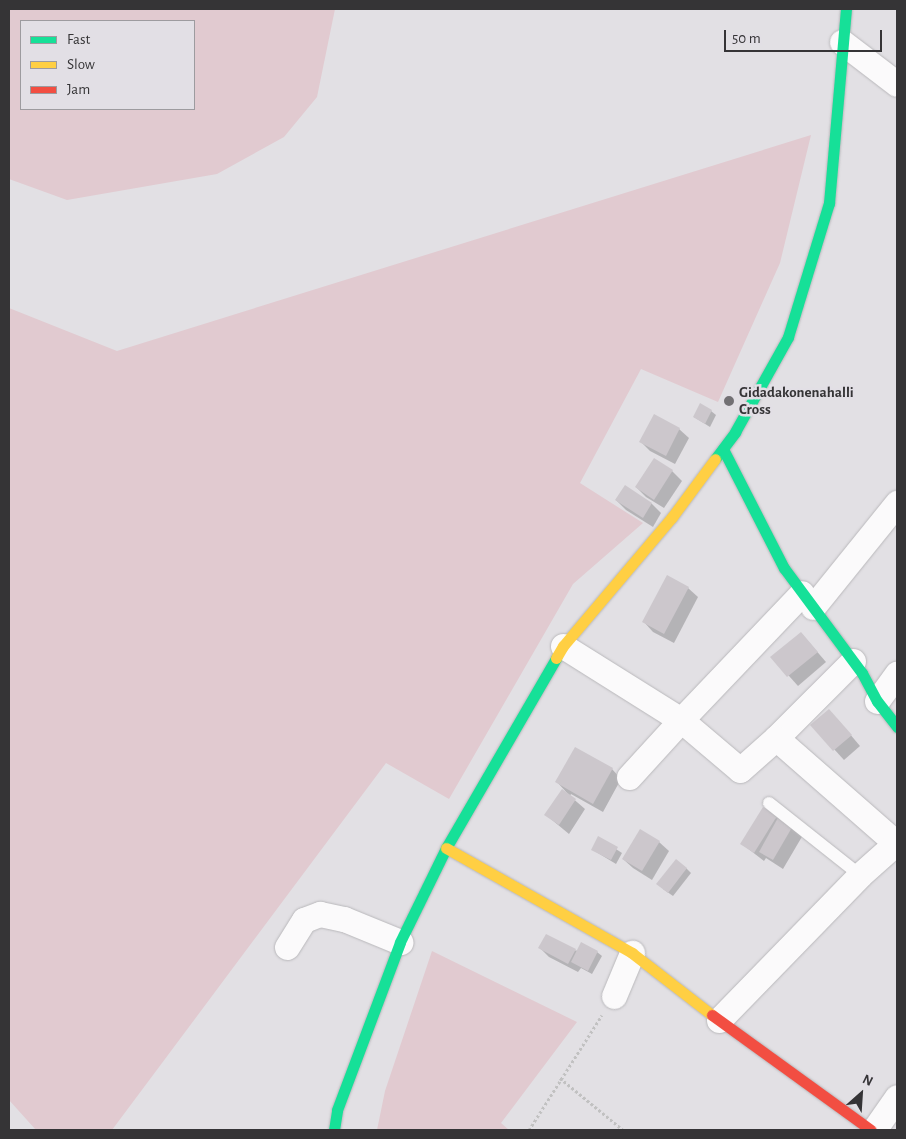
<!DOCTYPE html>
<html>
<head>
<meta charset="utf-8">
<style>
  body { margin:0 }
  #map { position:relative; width:906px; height:1139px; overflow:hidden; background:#e2e0e4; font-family:"Alegreya Sans",sans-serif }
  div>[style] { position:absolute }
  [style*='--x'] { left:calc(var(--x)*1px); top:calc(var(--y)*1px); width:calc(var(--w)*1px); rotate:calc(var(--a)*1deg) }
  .green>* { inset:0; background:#e1cad0 }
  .shadow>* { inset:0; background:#0003 }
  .building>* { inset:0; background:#ccc7cc }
  .path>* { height:3px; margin-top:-1.5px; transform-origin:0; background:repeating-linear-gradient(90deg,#c1c1c1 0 2.5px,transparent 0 5px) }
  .roads { filter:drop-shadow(0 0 1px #b9b8bb) drop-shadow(0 0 1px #b9b8bb) }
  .lane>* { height:12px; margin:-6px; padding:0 6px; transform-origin:6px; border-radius:6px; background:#fbfafb }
  .street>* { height:25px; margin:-12.5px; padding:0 12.5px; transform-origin:12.5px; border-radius:12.5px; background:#fbfafb }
  .fast>* { height:11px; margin:-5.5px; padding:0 5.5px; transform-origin:5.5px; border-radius:5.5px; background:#16e098 }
  .slow>* { height:11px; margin:-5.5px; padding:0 5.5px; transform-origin:5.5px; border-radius:5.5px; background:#ffcf43 }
  .jam>* { height:11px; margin:-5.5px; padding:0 5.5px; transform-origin:5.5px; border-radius:5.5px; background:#f24e42 }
  .dots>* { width:14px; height:14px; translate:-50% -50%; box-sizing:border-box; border:2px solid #e2dfe5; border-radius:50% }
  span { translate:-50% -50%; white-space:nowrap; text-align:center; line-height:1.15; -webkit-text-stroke:5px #e2dfe5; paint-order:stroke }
  .poi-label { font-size:15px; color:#353436; font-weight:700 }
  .left { translate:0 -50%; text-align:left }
  .frame { position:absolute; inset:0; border:10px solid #353436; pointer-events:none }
  .legend { position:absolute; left:20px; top:20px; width:175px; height:90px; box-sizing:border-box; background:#e2dfe5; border:1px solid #9d9b9f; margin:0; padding:6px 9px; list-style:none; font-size:15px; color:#353436 }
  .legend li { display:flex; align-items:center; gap:10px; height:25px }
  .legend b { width:25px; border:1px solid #9d9b9f }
  .north { position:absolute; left:836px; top:1069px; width:50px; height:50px; -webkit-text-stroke:4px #e2dfe5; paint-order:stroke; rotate:26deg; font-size:14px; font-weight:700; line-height:20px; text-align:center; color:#353436 }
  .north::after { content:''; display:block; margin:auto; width:18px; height:22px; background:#353436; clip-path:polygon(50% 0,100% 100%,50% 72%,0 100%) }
  .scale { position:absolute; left:724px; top:30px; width:158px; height:22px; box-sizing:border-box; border:2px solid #353436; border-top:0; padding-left:6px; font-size:15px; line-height:18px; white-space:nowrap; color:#353436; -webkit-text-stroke:4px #e2dfe5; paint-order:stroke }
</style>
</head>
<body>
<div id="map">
  <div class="green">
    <i style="clip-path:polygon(evenodd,9px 9px,335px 9px,317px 97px,284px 137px,217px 174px,67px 200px,9px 179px,9px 9px,21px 21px,194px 21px,194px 109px,21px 109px,21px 21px)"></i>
    <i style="clip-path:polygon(811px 135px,780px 263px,718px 402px,641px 369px,580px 483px,643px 523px,573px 584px,449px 799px,386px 763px,112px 1130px,36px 1130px,9px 1100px,9px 308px,117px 351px)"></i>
    <i style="clip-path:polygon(432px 951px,577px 1022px,501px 1123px,509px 1130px,377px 1130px,385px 1091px)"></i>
  </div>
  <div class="shadow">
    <i style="clip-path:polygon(711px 411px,716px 415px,710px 427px,694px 417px)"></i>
    <i style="clip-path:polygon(679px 429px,689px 438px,675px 464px,650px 451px,641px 442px)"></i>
    <i style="clip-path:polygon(654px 460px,672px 471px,682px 481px,664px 508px,646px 497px,636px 487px)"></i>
    <i style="clip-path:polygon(625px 487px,652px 504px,661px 513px,653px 527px,626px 510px,616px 500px)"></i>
    <i style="clip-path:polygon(688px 588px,698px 597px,674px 643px,653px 632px,644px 622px)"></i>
    <i style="clip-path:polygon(801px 633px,826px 662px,798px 686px,772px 657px)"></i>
    <i style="clip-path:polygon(838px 720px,860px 746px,844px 760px,812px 725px)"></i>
    <i style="clip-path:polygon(612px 769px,621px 779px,603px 812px,571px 794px,570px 796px,585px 809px,569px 834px,546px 815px,568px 794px,557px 782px)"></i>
    <i style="clip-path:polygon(777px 817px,803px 835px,783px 869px,766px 858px,764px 861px,742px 844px)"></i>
    <i style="clip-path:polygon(599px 838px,622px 853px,616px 864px,593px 850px)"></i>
    <i style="clip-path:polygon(659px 842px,669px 851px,652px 880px,633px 868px,623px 859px)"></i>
    <i style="clip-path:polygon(686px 868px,691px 873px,673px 896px,663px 889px)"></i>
    <i style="clip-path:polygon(540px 948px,597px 952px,602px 956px,592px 974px,581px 968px,578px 972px,549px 957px)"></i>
  </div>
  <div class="building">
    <i style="clip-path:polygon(700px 403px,712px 410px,705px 424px,693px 417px)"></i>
    <i style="clip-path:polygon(654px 414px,680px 428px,666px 456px,639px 442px)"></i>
    <i style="clip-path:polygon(654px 458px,673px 470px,654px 500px,635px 487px)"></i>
    <i style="clip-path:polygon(625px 485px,652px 503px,643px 518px,615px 500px)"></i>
    <i style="clip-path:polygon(667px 575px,689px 587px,664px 634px,642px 622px)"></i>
    <i style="clip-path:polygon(801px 632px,818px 652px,787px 677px,770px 657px)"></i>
    <i style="clip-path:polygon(829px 709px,852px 735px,833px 751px,810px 725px)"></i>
    <i style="clip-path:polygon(575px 747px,613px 768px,593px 804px,555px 782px)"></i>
    <i style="clip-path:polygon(562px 789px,576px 799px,559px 825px,544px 815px)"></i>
    <i style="clip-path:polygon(763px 807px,777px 816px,754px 853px,740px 844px)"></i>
    <i style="clip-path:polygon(779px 816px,794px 824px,773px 860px,759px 852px)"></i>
    <i style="clip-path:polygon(640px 829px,660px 841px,642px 871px,622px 859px)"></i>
    <i style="clip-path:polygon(598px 836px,618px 847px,611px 860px,591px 850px)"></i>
    <i style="clip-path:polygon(676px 859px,687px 868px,668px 893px,656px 884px)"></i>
    <i style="clip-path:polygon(546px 934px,576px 949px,568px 964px,538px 948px)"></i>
    <i style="clip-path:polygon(581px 942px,598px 951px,588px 971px,571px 962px)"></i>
  </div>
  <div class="path">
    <i style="--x:560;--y:1078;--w:82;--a:39.5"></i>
    <i style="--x:529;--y:1130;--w:136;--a:-57.6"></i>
  </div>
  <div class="roads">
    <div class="lane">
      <i style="--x:769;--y:803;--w:116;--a:38.4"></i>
    </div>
    <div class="street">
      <i style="--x:842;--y:42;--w:69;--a:37.4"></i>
      <i style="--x:813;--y:607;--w:134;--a:-51.1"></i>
      <i style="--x:563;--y:646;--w:139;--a:32.1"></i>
      <i style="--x:681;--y:720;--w:175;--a:-46.4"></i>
      <i style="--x:853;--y:661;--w:109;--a:135"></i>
      <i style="--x:776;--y:738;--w:159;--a:41.2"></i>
      <i style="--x:877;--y:701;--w:34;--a:-54"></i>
      <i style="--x:629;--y:777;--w:77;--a:-47.6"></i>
      <i style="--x:681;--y:720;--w:77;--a:40.3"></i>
      <i style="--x:740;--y:770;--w:48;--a:-41.6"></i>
      <i style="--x:287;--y:947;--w:32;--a:-58"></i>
      <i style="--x:304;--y:920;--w:17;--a:-21"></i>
      <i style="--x:320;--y:914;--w:25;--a:12"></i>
      <i style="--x:344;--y:919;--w:61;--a:22.3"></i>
      <i style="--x:614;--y:996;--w:47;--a:-67.3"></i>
      <i style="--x:719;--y:1020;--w:202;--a:-45.8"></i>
      <i style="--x:860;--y:875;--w:50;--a:-41.7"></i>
      <i style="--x:874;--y:1130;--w:40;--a:-55.1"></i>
    </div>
    <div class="fast">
      <i style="--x:723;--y:449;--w:134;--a:62.9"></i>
      <i style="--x:784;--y:568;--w:131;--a:53.4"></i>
      <i style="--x:862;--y:673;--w:32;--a:62"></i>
      <i style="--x:877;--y:701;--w:33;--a:52"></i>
      <i style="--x:715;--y:459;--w:34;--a:-53"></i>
      <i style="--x:735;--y:432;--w:109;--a:-60.8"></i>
      <i style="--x:788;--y:337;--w:140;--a:-73"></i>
      <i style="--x:829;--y:203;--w:195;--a:-85"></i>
      <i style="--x:334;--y:1130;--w:20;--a:-81"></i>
      <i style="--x:337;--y:1110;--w:179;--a:-69.4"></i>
      <i style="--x:400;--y:942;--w:105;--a:-63.9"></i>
      <i style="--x:446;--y:848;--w:220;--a:-59.9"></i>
    </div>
    <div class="slow">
      <i style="--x:556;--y:658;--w:14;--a:-60"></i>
      <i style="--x:563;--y:646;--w:169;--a:-49.8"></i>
      <i style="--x:672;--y:517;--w:72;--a:-53.4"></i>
      <i style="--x:446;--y:848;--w:214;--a:29.4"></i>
      <i style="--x:632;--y:953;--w:101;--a:37.8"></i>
    </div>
    <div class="jam">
      <i style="--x:712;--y:1015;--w:196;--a:35.9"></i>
    </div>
  </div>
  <div class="dots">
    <i style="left:729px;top:401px;background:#727073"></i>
  </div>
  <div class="poi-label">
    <span class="left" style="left:739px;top:401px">Gidadakonenahalli<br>Cross</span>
  </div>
  <div class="frame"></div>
  <ul class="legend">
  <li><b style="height:6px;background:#16e098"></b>Fast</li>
  <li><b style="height:6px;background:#ffcf43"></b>Slow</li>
  <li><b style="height:6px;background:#f24e42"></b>Jam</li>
  </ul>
  <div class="north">N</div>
  <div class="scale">50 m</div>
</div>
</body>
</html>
